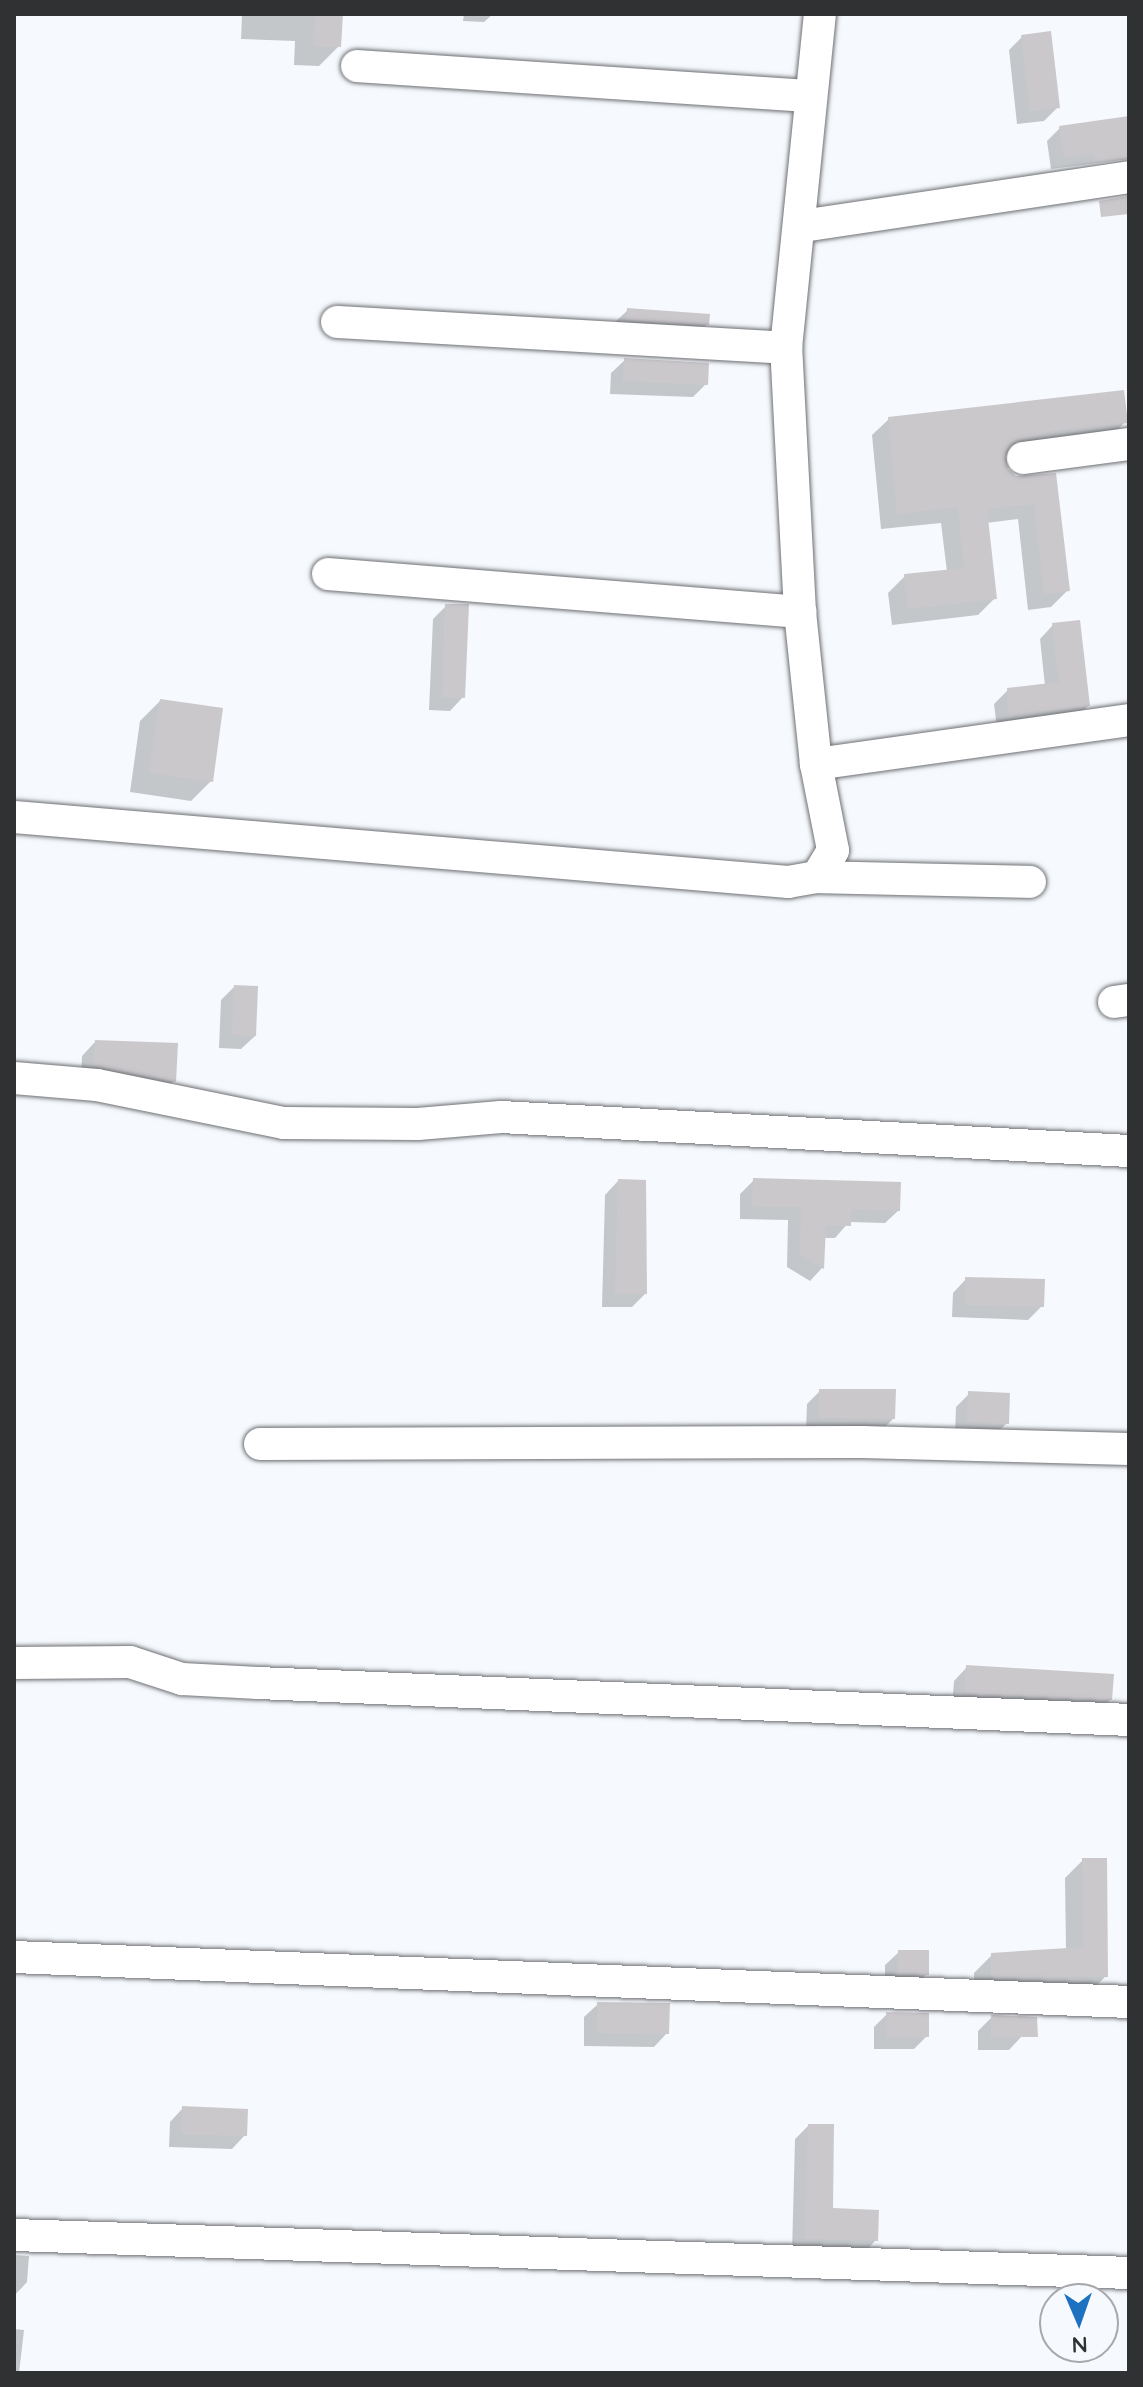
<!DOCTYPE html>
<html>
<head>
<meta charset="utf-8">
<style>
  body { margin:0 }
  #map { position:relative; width:1143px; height:2387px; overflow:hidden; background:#f6f9fd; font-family:Quicksand,sans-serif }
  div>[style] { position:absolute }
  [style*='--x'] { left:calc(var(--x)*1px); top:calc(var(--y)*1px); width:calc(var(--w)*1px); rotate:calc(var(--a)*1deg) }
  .shadow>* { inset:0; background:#0003 }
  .building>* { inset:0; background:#cbc8cc }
  .roads { filter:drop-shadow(0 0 2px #6e7074) drop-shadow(0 0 2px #6e7074) }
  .minor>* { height:32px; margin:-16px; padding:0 16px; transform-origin:16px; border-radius:16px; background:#fff }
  span { translate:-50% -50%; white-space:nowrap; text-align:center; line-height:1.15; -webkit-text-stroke:8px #f6f9fd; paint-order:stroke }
  .frame { position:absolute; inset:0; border:16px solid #303132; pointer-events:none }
  .north { position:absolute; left:1039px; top:2283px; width:80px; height:80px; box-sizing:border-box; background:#f6f9fd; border:2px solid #a7a9ac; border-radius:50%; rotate:178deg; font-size:22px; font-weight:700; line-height:32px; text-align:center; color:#303132 }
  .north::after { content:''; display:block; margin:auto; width:28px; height:36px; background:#1c72c0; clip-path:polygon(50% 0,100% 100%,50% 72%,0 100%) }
</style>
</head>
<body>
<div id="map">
  <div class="shadow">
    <i style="clip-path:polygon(242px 14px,341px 14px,339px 46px,319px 66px,294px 65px,295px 41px,241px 39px)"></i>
    <i style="clip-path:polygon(464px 14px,493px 14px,484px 22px,463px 21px)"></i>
    <i style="clip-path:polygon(1022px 37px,1058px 107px,1044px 121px,1017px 124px,1009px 50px)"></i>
    <i style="clip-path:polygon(1129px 118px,1129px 159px,1051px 169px,1047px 141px,1060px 128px)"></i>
    <i style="clip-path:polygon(628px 310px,707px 324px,694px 337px,614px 323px)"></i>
    <i style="clip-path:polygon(625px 360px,706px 384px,693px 397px,610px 394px,611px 373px)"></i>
    <i style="clip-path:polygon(889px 419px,1125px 422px,1109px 439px,1004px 456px,1006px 470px,1016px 478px,1055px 475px,1068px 590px,1051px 607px,1028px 610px,1018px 519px,986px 523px,995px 598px,978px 615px,892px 625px,888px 593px,905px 576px,947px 572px,941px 523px,881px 529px,872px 435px)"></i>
    <i style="clip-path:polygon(446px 606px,463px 697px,450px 711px,429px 710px,433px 619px)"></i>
    <i style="clip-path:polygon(1053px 625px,1088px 706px,1074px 719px,997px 728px,994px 704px,1008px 690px,1045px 686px,1040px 639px)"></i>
    <i style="clip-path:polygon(160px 701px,211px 781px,191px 801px,130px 792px,140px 721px)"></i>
    <i style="clip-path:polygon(234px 987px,255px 1036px,241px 1049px,219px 1048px,221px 1000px)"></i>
    <i style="clip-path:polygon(95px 1042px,174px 1081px,161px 1094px,81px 1079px,82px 1056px)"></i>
    <i style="clip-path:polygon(754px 1180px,899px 1210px,885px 1223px,849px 1222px,835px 1238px,823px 1238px,822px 1268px,810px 1281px,787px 1267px,788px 1220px,740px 1219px,740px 1194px)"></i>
    <i style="clip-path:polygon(618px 1181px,645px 1294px,632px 1307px,602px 1307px,605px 1195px)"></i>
    <i style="clip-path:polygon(966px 1279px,1042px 1306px,1028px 1320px,952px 1317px,953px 1293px)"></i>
    <i style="clip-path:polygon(820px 1391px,893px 1419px,880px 1432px,806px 1431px,807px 1404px)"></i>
    <i style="clip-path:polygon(969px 1394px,1007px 1423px,994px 1436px,955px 1435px,956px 1407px)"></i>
    <i style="clip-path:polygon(967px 1667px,1111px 1699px,1097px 1713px,952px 1707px,954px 1681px)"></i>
    <i style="clip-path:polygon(1083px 1860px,1106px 1976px,1088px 1994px,974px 1994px,974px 1973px,992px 1955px,1066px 1950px,1065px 1878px)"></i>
    <i style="clip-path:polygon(899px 1952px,927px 1974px,914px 1987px,885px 1986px,885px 1965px)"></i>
    <i style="clip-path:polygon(598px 2004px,667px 2033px,654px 2047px,584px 2046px,584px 2017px)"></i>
    <i style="clip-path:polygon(887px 2014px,927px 2036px,914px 2049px,874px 2049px,874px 2027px)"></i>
    <i style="clip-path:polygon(992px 2017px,1022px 2036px,1009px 2050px,978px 2050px,978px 2031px)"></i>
    <i style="clip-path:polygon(183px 2108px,245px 2135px,232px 2149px,169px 2147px,170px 2122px)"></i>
    <i style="clip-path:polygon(808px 2126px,831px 2210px,876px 2240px,863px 2254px,792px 2252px,795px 2139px)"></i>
    <i style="clip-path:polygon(14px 2255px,29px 2256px,27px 2282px,14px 2296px)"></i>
    <i style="clip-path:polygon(14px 2329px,24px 2330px,19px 2373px,14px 2373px)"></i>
  </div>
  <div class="building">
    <i style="clip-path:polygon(315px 14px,343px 14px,341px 47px,313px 46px)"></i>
    <i style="clip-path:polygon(1051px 31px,1060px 108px,1030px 111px,1021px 35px)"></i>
    <i style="clip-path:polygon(1129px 116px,1129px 158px,1095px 163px,1094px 154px,1064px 158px,1059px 126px)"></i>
    <i style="clip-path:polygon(1129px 196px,1129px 214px,1101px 217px,1099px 201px)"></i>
    <i style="clip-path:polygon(627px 308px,710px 314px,709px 325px,626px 320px)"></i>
    <i style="clip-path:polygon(624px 358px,709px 363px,708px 385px,623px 381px)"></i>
    <i style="clip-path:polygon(1124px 390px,1128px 423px,1052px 431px,1012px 443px,1005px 452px,1008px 469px,1016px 476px,1056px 473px,1070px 591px,1044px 594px,1034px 504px,987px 509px,997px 599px,908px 609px,904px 574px,964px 568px,958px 507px,897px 514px,888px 417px)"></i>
    <i style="clip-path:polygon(445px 604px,469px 604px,465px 698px,442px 697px)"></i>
    <i style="clip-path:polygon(1080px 620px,1090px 706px,1009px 715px,1007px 688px,1059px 682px,1052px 623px)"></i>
    <i style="clip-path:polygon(160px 699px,223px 708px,213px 782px,149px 773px)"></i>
    <i style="clip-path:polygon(234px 985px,258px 986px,256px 1036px,232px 1035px)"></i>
    <i style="clip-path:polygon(95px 1040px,178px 1043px,176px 1082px,93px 1066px)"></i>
    <i style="clip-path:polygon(753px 1178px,901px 1182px,900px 1211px,851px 1209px,851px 1226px,826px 1225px,824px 1269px,800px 1254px,801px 1207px,752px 1206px)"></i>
    <i style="clip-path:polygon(618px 1179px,646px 1180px,647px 1294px,615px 1294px)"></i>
    <i style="clip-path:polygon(965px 1277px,1045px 1279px,1044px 1307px,965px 1305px)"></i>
    <i style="clip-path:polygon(819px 1389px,896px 1389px,895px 1419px,819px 1418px)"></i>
    <i style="clip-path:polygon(968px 1391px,1010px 1393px,1009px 1424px,967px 1422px)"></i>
    <i style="clip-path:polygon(966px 1665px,1114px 1674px,1112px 1700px,965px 1694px)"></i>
    <i style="clip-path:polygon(1082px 1858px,1107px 1858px,1108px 1977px,991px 1977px,991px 1953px,1083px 1947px)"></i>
    <i style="clip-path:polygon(898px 1950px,929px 1950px,929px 1975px,898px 1974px)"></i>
    <i style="clip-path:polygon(597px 2002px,670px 2003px,669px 2034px,597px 2033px)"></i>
    <i style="clip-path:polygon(886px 2012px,929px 2013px,929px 2037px,887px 2037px)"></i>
    <i style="clip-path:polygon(991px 2015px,1037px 2017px,1038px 2037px,991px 2037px)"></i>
    <i style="clip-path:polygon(182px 2106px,248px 2109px,247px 2136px,181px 2134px)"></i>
    <i style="clip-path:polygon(808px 2124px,834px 2124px,833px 2208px,879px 2210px,878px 2241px,805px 2239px)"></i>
  </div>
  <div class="roads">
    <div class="minor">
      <i style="--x:357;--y:66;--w:455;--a:3.8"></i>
      <i style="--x:802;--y:226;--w:331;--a:-8.5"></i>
      <i style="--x:337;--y:322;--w:450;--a:3.3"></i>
      <i style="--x:1023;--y:458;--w:107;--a:-7.5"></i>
      <i style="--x:328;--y:574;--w:474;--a:4.6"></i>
      <i style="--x:816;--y:764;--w:316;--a:-8"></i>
      <i style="--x:14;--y:817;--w:777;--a:4.8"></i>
      <i style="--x:788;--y:882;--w:29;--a:-10"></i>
      <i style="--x:817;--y:877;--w:31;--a:-59"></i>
      <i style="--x:833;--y:850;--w:88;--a:-101.2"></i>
      <i style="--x:816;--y:764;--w:153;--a:-96"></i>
      <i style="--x:800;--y:612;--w:264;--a:-93"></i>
      <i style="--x:786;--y:348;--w:336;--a:-84.2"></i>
      <i style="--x:817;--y:877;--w:213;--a:1.3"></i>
      <i style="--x:1114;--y:1002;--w:15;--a:-8"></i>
      <i style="--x:14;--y:1078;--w:83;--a:4.8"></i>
      <i style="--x:97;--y:1085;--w:191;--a:11.5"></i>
      <i style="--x:284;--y:1123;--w:134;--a:0.4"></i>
      <i style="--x:418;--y:1124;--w:83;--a:-4.8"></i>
      <i style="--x:501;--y:1117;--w:629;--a:3.1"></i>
      <i style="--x:260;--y:1444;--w:602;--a:-0.19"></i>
      <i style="--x:862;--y:1442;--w:267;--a:1.5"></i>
      <i style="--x:14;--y:1663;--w:116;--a:-0.5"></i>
      <i style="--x:130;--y:1662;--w:55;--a:18.1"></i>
      <i style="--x:182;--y:1679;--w:76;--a:3"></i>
      <i style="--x:258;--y:1683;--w:872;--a:2.43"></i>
      <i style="--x:14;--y:1957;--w:1116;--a:2.31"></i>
      <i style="--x:14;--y:2235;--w:1116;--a:1.95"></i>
    </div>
  </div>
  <div class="frame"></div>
  <div class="north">N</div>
</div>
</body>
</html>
